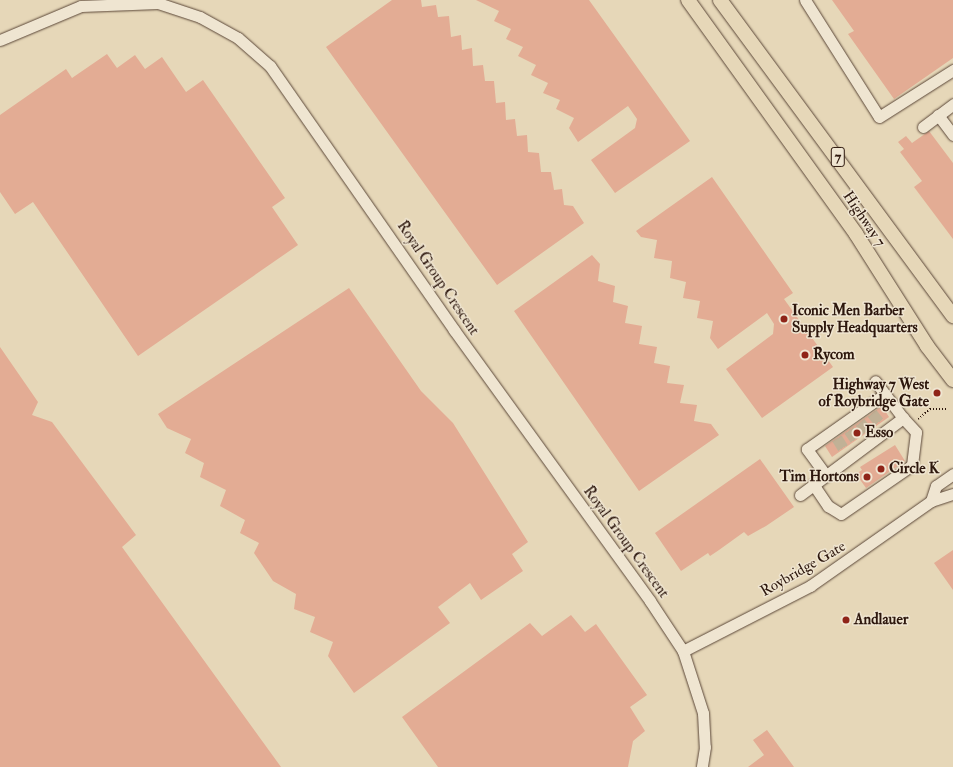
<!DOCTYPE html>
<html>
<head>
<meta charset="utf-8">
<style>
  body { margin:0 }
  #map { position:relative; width:953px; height:767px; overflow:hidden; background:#e6d7b8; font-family:"IM FELL Double Pica",serif }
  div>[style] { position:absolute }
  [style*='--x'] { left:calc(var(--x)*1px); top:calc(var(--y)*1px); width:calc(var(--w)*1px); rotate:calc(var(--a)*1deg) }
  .building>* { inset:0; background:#e3ac94 }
  .minor-tunnel>* { height:11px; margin-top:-5.5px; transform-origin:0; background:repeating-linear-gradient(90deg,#c1b196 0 11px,transparent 0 16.5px) }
  .path>* { height:2px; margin-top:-1px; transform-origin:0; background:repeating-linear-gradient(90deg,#2d170d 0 1px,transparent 0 3px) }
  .roads { filter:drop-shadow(0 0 1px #5b4738) drop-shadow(0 0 1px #5b4738) }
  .minor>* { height:11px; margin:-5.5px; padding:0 5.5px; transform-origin:5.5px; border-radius:5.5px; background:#efe5d1 }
  .major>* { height:14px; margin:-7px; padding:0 7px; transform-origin:7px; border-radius:7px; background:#e6d7b8 }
  .dots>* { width:11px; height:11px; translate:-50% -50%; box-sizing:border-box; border:2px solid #efe5d1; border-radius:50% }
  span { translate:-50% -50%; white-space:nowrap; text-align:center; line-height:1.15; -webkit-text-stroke:3px #efe5d1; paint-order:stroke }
  .shield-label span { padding:1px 3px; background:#efe5d1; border:1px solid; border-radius:3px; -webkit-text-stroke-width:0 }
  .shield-label { font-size:14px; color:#2d170d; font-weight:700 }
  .street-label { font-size:15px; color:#2d170d }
  .poi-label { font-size:15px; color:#2d170d; font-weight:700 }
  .left { translate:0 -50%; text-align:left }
  .right { translate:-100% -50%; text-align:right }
</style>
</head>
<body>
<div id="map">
  <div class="building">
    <i style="clip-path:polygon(392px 0,421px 0,422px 7px,436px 5px,438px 17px,449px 16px,451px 37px,461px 35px,462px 50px,472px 48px,473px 66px,483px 65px,485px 81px,494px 81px,496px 103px,505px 102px,506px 120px,515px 119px,517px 136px,527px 135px,528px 152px,539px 153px,541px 172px,551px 172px,554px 190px,562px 189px,564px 205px,573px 206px,584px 223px,497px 285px,326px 47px)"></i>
    <i style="clip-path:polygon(476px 0,589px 0,690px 141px,615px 193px,591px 160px,635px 128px,637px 119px,628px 106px,578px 142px,569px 128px,574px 118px,556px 109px,560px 100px,543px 93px,548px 83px,531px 75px,536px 65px,518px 56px,523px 47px,506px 39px,511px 29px,494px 21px,499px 11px)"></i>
    <i style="clip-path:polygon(832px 0,953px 0,953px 58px,894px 99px,848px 34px,854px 31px)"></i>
    <i style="clip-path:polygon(107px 54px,117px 68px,135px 55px,145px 69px,162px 57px,186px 92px,203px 80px,285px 198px,272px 207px,298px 245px,138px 356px,33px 202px,15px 214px,0 192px,0 115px,66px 69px,72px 78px)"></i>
    <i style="clip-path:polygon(929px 131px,953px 163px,953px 239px,914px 187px,922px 181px,900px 152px,904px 149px,898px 142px,906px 136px,912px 143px)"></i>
    <i style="clip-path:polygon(712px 177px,793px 293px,784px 299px,833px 367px,762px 418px,726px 369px,773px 334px,774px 324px,767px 313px,718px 349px,710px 338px,713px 321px,697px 318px,700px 301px,683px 298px,686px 282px,670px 278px,672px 261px,654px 258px,657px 240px,641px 237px,636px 231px)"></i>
    <i style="clip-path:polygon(592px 255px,600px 264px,598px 281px,615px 286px,613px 302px,628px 306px,625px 323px,642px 326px,639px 344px,657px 347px,654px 363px,670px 366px,667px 383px,684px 385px,680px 403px,697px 405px,694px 421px,711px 424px,719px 435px,639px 491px,514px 311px)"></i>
    <i style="clip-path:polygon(349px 288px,421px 391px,453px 423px,528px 542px,512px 554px,523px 571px,481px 600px,470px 583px,438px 607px,450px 623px,354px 693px,328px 656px,333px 642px,310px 632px,315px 617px,294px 609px,296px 594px,273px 581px,254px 553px,259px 543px,240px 533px,245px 520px,220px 506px,226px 490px,200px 477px,204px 463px,185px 453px,191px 439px,167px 428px,158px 414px)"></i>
    <i style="clip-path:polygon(0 347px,38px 402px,32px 415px,52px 422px,136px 535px,122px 547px,281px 767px,0 767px)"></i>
    <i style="clip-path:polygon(882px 406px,889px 417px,832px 457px,825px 446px)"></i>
    <i style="clip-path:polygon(895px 445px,905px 461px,866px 488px,856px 474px,862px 470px,860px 467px)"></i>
    <i style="clip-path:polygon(760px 459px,794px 507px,766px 526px,748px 536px,744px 532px,719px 550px,710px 556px,708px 553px,681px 571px,655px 533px)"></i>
    <i style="clip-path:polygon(953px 550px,953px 590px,934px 563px)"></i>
    <i style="clip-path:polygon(571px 615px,585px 632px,596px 624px,647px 695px,630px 707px,645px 731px,633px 741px,628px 767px,438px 767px,402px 717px,530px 623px,542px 636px)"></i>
    <i style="clip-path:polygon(767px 730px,794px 767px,748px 767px,764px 755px,753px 740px)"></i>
  </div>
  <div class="minor-tunnel">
    <i style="--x:872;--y:413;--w:13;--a:51"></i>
    <i style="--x:860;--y:422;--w:13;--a:51"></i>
    <i style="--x:849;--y:430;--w:12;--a:55"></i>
    <i style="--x:837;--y:438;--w:13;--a:58"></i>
  </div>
  <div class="path">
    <i style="--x:918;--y:419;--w:16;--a:-40"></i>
    <i style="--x:930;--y:409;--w:17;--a:0"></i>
  </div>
  <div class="roads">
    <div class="minor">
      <i style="--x:805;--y:0;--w:138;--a:57.7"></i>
      <i style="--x:879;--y:117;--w:88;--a:-32.4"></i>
      <i style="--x:0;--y:40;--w:88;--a:-22.8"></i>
      <i style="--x:81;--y:6;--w:77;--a:-2.2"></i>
      <i style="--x:158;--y:3;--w:44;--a:18.4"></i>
      <i style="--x:200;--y:17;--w:43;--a:28.9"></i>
      <i style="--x:238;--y:38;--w:43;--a:41.2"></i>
      <i style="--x:270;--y:66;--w:322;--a:55.1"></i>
      <i style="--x:454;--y:330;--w:334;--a:54.1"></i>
      <i style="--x:650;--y:601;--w:60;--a:56.6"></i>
      <i style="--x:683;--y:651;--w:65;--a:72.1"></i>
      <i style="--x:703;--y:713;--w:34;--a:87"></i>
      <i style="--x:705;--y:747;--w:20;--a:99"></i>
      <i style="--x:938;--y:115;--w:25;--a:53"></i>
      <i style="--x:923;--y:127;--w:38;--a:-37"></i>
      <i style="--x:825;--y:474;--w:31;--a:-126"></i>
      <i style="--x:807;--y:449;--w:95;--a:-35.2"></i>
      <i style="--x:813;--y:484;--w:27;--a:56"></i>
      <i style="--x:828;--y:506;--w:15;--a:32"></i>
      <i style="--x:841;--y:514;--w:86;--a:-34.6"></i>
      <i style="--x:912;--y:465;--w:33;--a:-83"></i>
      <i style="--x:916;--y:432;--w:19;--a:-133"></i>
      <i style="--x:800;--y:495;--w:129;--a:-36.8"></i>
      <i style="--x:903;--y:418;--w:46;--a:-127.1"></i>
      <i style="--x:931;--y:501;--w:16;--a:-72"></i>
      <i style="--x:936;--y:486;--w:21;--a:-35"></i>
      <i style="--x:683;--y:651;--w:143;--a:-27.1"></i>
      <i style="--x:810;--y:586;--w:148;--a:-35.1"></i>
      <i style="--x:931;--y:501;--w:23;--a:-18"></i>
    </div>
    <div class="major">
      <i style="--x:688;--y:0;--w:288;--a:54.3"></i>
      <i style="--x:856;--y:234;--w:133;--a:57.6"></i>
      <i style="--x:927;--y:346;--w:43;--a:52.6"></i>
      <i style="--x:720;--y:0;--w:393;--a:53.6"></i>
    </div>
  </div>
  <div class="dots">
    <i style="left:784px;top:319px;background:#8f2418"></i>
    <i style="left:805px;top:355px;background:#8f2418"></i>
    <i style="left:937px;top:393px;background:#8f2418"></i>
    <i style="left:857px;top:433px;background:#8f2418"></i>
    <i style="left:881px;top:469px;background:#8f2418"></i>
    <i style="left:867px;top:477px;background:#8f2418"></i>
    <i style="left:846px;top:620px;background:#8f2418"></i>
  </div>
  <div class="shield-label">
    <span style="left:838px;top:157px">7</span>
  </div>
  <div class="street-label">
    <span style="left:864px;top:219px;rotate:56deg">Highway 7</span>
    <span style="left:438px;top:278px;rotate:56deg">Royal Group Crescent</span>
    <span style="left:626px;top:542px;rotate:54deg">Royal Group Crescent</span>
    <span style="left:803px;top:569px;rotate:-30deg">Roybridge Gate</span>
  </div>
  <div class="poi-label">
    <span class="left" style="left:792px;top:319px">Iconic Men Barber<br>Supply Headquarters</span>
    <span class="left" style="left:813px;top:355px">Rycom</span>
    <span class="right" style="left:929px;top:393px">Highway 7 West<br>of Roybridge Gate</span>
    <span class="left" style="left:865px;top:433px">Esso</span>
    <span class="left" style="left:889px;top:469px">Circle K</span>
    <span class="right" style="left:859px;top:477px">Tim Hortons</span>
    <span class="left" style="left:854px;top:620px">Andlauer</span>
  </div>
</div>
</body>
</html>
